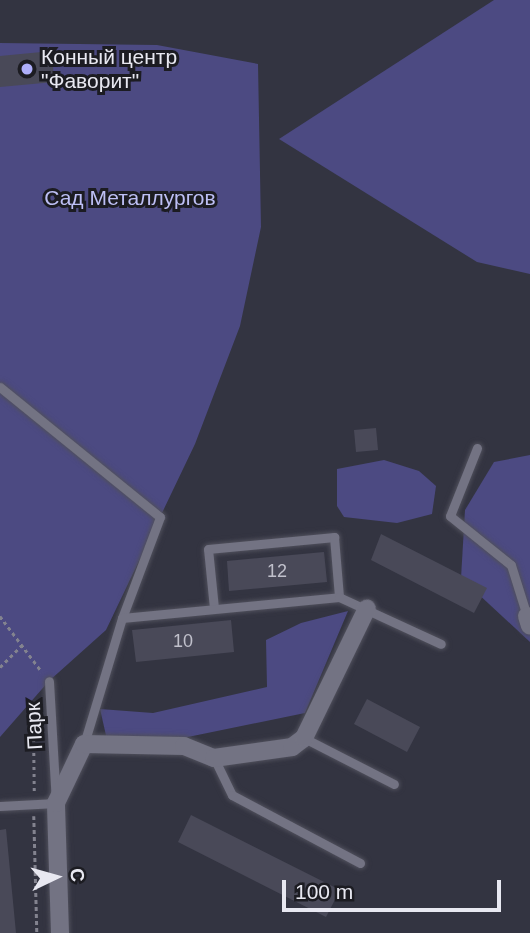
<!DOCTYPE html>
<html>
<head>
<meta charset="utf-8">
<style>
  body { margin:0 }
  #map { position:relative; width:530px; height:933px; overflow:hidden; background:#333441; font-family:Helvetica,sans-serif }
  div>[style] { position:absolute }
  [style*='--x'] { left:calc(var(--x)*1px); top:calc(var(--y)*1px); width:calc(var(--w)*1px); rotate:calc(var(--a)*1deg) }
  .green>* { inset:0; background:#4c4a82 }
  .building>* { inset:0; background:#494958 }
  .path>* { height:2.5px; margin-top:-1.25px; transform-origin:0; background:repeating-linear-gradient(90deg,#83838f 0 3.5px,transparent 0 7px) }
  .roads { filter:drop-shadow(0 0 2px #50505c) drop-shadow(0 0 2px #50505c) }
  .lane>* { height:9px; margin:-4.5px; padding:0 4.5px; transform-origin:4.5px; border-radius:4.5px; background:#737383 }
  .street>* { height:18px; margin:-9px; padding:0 9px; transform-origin:9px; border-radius:9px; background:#737383 }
  .dots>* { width:19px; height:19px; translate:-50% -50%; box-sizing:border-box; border:4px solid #1c1c22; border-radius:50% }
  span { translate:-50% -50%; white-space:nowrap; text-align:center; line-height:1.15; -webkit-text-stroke:6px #1c1c22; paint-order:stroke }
  .number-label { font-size:18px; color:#c0c0cb }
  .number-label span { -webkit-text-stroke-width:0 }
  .poi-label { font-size:21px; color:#e8e8f1 }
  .left { translate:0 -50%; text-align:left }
  .park-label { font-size:21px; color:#bdbff5 }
  .street-label { font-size:21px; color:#e8e8f1 }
  .north { position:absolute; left:21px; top:842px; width:70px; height:70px; -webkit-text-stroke:5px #1c1c22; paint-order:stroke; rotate:85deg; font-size:19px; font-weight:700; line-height:28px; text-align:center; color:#e8e8f1 }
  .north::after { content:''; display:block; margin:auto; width:24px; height:32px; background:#e8e8f1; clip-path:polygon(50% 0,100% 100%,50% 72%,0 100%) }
  .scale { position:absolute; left:282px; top:880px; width:219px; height:32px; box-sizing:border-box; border:4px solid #e8e8f1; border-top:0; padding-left:9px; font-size:21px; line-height:24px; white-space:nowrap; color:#e8e8f1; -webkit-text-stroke:5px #1c1c22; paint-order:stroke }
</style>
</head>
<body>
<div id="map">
  <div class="green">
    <i style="clip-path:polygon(494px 0,530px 0,530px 274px,477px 262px,279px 139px)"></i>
    <i style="clip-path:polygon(0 43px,157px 45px,258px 64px,261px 227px,240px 326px,195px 444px,106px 630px,49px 681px,0 737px)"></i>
    <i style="clip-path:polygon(530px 455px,530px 642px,461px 578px,465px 510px,494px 462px)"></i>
    <i style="clip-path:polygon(384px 460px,419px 471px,436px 486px,432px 514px,397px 523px,344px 517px,337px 506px,337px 469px)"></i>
    <i style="clip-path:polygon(348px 611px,305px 713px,110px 753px,100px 709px,153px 713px,267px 687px,266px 640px,301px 623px)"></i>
  </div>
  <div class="building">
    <i style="clip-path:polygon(52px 51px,54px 82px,0 87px,0 56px)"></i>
    <i style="clip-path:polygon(376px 428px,378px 450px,356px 452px,354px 430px)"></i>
    <i style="clip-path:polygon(381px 534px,487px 588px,474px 613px,371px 560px)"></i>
    <i style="clip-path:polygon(324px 552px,327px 582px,229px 591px,227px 561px)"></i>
    <i style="clip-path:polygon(231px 620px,234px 652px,136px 662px,132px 630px)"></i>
    <i style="clip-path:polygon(367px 699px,420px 727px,407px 752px,354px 724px)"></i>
    <i style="clip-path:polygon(191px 815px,340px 890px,326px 917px,178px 842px)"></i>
    <i style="clip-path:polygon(6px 829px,16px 933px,0 933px,0 830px)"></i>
  </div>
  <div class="path">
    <i style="--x:0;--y:616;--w:70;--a:53.1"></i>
    <i style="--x:0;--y:667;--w:30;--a:-45"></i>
    <i style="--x:34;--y:791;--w:80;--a:-90.7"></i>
    <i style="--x:33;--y:711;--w:11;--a:-63"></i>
    <i style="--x:34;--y:816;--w:117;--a:88.5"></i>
  </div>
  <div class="roads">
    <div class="lane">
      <i style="--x:0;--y:387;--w:206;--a:39.1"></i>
      <i style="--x:160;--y:517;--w:108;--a:110.6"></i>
      <i style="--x:122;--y:618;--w:132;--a:106.8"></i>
      <i style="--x:477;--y:448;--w:73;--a:111.7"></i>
      <i style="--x:450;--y:516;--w:78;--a:38.8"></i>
      <i style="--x:511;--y:565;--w:53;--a:72.6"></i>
      <i style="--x:214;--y:608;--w:59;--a:-95.8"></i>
      <i style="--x:208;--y:549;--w:127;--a:-5.4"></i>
      <i style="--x:334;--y:537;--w:60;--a:85.2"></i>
      <i style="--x:122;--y:618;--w:218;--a:-5.5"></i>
      <i style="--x:339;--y:597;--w:112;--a:24.7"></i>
      <i style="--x:304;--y:738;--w:101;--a:27.1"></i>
      <i style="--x:214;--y:758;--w:41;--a:64.1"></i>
      <i style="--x:232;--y:795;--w:145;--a:28"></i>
      <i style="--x:0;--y:806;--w:56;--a:-3.1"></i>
      <i style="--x:56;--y:803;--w:122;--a:-93.3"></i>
    </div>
    <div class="street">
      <i style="--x:527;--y:616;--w:10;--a:73"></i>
      <i style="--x:60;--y:933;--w:130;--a:-91.8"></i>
      <i style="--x:56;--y:803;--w:65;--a:-64.6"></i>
      <i style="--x:84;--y:744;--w:100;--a:1.1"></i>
      <i style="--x:184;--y:746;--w:32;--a:22"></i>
      <i style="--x:214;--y:758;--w:79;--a:-8"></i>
      <i style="--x:292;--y:747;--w:15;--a:-37"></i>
      <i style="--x:304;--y:738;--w:144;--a:-64.1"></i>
    </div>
  </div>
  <div class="dots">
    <i style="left:27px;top:69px;background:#aeaefa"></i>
  </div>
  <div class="number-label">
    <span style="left:277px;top:571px">12</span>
    <span style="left:183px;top:641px">10</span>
  </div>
  <div class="poi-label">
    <span class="left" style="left:41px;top:69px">Конный центр<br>"Фаворит"</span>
  </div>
  <div class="park-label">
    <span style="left:130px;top:198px">Сад Металлургов</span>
  </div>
  <div class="street-label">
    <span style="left:34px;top:726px;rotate:-93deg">Парк</span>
  </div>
  <div class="north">С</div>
  <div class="scale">100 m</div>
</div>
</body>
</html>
